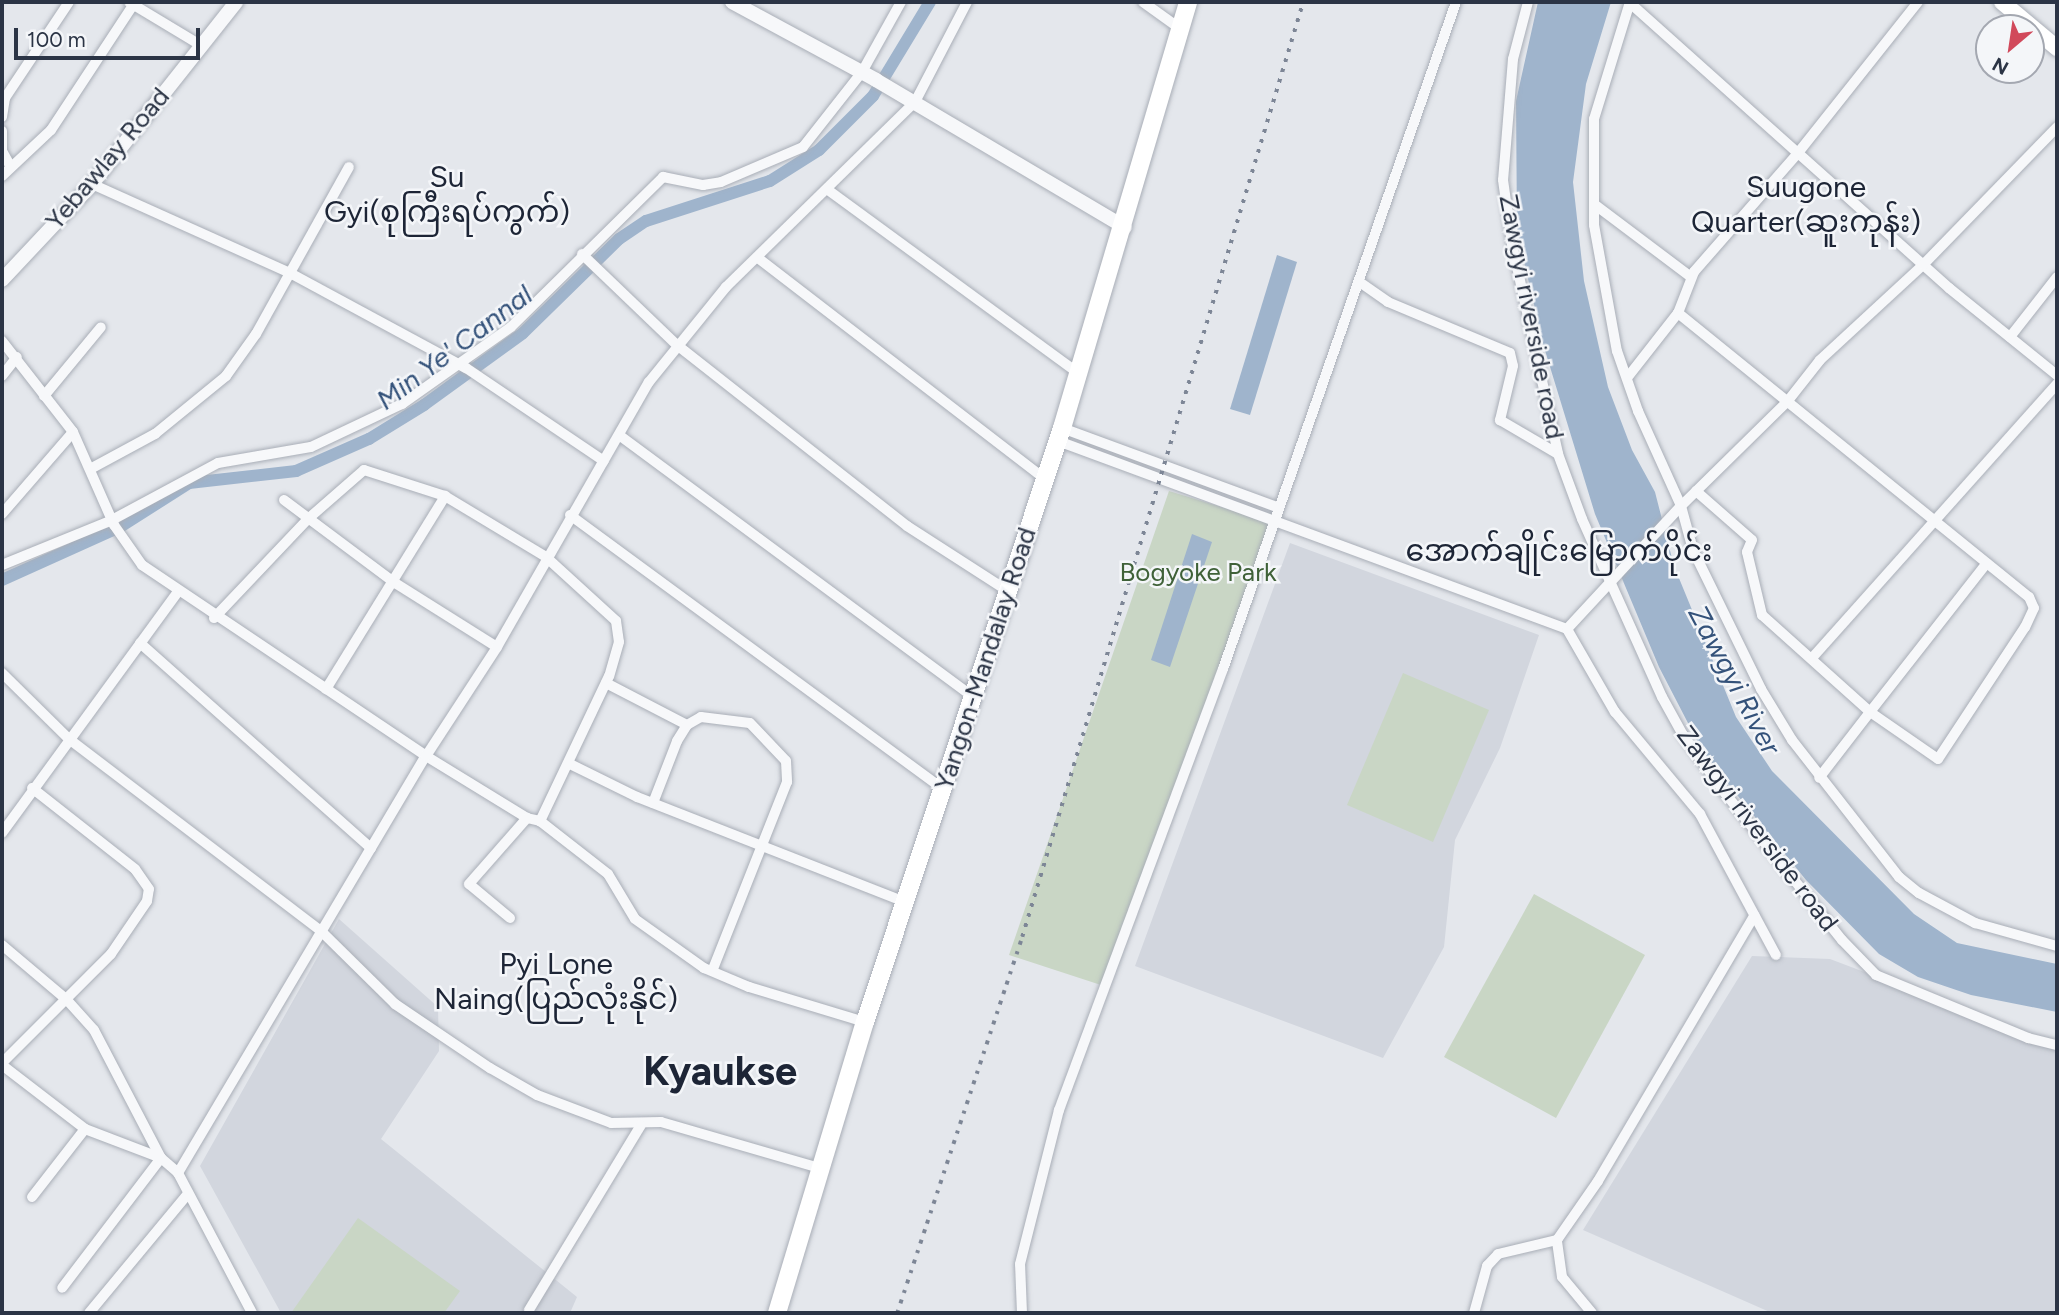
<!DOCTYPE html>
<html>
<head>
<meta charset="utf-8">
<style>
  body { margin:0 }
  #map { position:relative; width:2059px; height:1315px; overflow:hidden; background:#e4e7ec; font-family:Figtree,"Noto Sans Myanmar",sans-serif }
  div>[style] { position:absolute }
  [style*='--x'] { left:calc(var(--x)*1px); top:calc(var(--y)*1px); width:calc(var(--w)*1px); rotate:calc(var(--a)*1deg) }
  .built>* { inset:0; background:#d2d6de }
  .green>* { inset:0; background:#c9d6c5 }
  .water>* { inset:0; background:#9fb4cc }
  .canal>* { height:12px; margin:-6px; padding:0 6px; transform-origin:6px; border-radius:6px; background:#9fb4cc }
  .roads { filter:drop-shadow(0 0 2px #a9aeb7) drop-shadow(0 0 2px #a9aeb7) }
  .minor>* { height:10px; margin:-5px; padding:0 5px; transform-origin:5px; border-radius:5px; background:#f7f8fa }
  .tertiary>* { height:14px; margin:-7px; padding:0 7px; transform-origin:7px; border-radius:7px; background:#f7f8fa }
  .secondary>* { height:16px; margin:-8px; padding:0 8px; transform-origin:8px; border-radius:8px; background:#fff }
  .trunk>* { height:18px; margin:-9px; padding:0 9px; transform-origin:9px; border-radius:9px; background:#fff }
  .rail>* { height:3.5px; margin-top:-1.75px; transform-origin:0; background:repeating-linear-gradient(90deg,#7d8696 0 3.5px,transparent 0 10.5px) }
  span { translate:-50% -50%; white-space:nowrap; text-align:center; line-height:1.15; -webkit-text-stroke:5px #f4f6f9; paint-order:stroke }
  .street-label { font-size:26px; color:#2b3445 }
  .park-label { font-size:26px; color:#3f6138 }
  .water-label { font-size:28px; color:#34527a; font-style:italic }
  .quarter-label { font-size:30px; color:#1d2536 }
  .town-label { font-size:40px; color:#1d2536; font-weight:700 }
  .frame { position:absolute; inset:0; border:4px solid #2b3445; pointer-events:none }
  .north { position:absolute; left:1975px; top:14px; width:70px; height:70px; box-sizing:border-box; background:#f4f6f9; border:2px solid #a4a8b1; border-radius:50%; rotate:209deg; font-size:19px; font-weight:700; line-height:28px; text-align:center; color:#2b3445 }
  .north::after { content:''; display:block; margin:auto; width:24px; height:32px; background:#d1495b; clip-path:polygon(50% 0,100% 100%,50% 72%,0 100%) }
  .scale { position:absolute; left:14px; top:28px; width:186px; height:32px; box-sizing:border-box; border:4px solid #2b3445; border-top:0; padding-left:9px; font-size:21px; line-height:24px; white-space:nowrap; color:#2b3445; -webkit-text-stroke:5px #f4f6f9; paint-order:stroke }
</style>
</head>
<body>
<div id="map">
  <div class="built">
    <i style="clip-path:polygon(1290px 543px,1539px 635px,1500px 748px,1455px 840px,1444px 947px,1383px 1058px,1135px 966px)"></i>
    <i style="clip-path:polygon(339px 919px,438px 1007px,439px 1051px,381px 1139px,577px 1297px,570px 1313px,281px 1313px,200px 1166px)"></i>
    <i style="clip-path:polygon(1752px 956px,1830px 959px,2057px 1045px,2057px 1313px,1772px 1313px,1583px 1230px)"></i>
  </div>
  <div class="green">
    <i style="clip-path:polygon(1169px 491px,1274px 523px,1104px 986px,1009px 955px)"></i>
    <i style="clip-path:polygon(1403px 673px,1489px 710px,1433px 842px,1347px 805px)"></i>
    <i style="clip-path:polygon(1534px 894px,1645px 955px,1556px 1118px,1444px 1057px)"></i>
    <i style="clip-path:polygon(358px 1218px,460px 1291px,444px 1313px,291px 1313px)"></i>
  </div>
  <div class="water">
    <i style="clip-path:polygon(1538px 2px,1611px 2px,1586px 84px,1573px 182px,1584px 281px,1608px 387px,1632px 450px,1655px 492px,1674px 566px,1736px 717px,1772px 771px,1914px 914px,1957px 943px,2057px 964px,2057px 1012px,1971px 995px,1918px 977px,1879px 954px,1806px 880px,1704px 754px,1659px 667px,1595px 514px,1543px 344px,1517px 231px,1516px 101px)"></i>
    <i style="clip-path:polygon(1277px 255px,1297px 262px,1250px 415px,1230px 409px)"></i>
    <i style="clip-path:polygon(1192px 534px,1212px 542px,1170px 667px,1151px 660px)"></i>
  </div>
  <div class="canal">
    <i style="--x:2;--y:580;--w:129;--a:-24.2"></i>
    <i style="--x:120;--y:527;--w:82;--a:-32.5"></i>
    <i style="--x:189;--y:483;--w:108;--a:-6.4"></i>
    <i style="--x:296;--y:471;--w:80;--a:-23.7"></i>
    <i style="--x:369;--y:439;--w:65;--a:-31.7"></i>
    <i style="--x:424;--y:405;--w:122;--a:-36"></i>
    <i style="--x:523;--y:333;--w:134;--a:-44.4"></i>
    <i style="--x:619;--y:239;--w:32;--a:-34"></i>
    <i style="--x:646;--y:221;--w:130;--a:-17.9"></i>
    <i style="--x:770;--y:181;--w:58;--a:-32.3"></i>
    <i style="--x:819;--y:150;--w:76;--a:-45"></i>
    <i style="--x:873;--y:96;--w:110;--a:-58.8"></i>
  </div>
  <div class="roads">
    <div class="minor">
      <i style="--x:129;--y:2;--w:85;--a:31.1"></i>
      <i style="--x:1143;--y:2;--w:44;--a:35.8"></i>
      <i style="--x:1528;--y:2;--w:59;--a:104.7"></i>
      <i style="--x:1513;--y:59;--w:121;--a:94.7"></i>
      <i style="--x:1503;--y:180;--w:65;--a:82"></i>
      <i style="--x:1512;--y:244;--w:215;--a:77.6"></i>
      <i style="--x:1558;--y:454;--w:69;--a:69.7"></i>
      <i style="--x:1582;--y:519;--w:195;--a:65.8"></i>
      <i style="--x:1662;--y:697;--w:43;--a:61.1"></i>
      <i style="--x:1683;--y:735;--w:72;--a:54.1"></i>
      <i style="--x:1725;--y:793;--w:188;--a:51.5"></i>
      <i style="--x:1842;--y:940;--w:49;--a:45.8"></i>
      <i style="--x:1876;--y:975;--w:165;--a:22.5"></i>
      <i style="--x:2028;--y:1038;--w:30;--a:14"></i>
      <i style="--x:1630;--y:2;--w:122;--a:107.1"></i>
      <i style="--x:1594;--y:119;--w:106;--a:90"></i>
      <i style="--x:1594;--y:225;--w:128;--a:79.7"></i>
      <i style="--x:1617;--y:351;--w:64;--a:70.7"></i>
      <i style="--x:1638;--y:411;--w:104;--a:65.6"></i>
      <i style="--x:1681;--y:506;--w:46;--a:74.7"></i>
      <i style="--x:1693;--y:550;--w:155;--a:63.9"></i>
      <i style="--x:1761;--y:689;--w:60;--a:58.7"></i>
      <i style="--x:1792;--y:740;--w:174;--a:52"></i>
      <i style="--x:1899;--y:877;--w:26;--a:39"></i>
      <i style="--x:1919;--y:893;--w:64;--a:28.2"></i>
      <i style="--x:1975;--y:923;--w:85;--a:15.7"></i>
      <i style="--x:1918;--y:2;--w:193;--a:128.5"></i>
      <i style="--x:1798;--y:153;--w:203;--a:41.8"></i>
      <i style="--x:1949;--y:288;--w:139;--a:38.9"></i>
      <i style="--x:1630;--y:3;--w:225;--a:41.8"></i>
      <i style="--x:1798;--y:153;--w:158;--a:131.2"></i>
      <i style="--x:1694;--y:272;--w:44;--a:111.3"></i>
      <i style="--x:2;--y:117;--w:19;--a:-81"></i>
      <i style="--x:5;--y:98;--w:115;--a:-56.3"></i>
      <i style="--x:2;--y:131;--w:20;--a:90"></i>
      <i style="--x:2;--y:151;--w:18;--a:61"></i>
      <i style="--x:2;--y:176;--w:67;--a:-43.2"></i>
      <i style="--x:51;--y:130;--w:153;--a:-56.7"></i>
      <i style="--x:92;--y:184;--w:217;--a:24.2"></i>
      <i style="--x:290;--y:273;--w:200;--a:28.4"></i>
      <i style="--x:466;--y:368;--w:166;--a:34"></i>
      <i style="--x:828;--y:190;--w:310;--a:36.2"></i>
      <i style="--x:1594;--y:204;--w:121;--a:37"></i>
      <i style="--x:582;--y:254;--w:132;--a:43.8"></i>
      <i style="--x:677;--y:345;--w:293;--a:38.2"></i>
      <i style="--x:907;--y:526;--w:120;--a:32.8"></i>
      <i style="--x:758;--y:258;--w:362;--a:37.6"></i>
      <i style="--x:1361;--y:283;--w:33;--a:35"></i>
      <i style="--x:1388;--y:302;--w:132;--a:22.7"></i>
      <i style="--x:1510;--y:353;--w:13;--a:77"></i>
      <i style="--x:1513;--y:366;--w:56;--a:103.5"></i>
      <i style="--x:1500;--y:420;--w:67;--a:30.4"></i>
      <i style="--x:2010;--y:337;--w:76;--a:-51.9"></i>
      <i style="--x:2;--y:341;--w:115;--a:52"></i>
      <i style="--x:73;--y:432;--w:102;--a:66.2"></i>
      <i style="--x:114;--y:525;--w:49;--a:55"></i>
      <i style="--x:142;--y:565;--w:342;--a:33.9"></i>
      <i style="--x:426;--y:756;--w:119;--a:31.5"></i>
      <i style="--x:527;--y:818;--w:13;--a:13"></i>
      <i style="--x:540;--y:821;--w:86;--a:37.9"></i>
      <i style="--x:608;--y:874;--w:52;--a:59"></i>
      <i style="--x:635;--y:919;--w:85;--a:35.4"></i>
      <i style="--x:704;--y:968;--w:49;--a:22.9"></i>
      <i style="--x:749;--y:987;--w:121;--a:16.8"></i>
      <i style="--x:2;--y:376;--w:24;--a:-52"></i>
      <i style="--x:1627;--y:378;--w:83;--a:-51.9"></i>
      <i style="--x:1678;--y:313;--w:452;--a:39"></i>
      <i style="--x:2029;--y:597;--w:12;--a:66"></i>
      <i style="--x:2034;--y:608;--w:21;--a:115"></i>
      <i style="--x:2025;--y:627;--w:158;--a:123.4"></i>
      <i style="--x:1938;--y:759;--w:83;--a:-145.3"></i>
      <i style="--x:1870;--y:712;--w:83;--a:127.7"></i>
      <i style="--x:44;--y:396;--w:89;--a:-50.4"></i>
      <i style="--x:1062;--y:428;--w:231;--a:20.2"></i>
      <i style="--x:619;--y:435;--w:444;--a:36.5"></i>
      <i style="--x:1058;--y:441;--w:543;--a:20.27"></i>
      <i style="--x:1567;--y:629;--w:96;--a:60"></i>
      <i style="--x:1615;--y:712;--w:133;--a:50.2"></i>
      <i style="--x:1700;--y:814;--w:160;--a:61.7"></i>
      <i style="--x:92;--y:468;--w:72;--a:-28.4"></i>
      <i style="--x:155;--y:434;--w:92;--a:-39.2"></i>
      <i style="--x:226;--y:376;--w:52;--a:-54.5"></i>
      <i style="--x:256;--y:334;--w:191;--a:-60.9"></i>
      <i style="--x:1696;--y:491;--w:74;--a:41.2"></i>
      <i style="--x:1752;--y:540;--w:13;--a:113"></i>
      <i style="--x:1747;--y:552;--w:65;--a:76.6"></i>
      <i style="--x:1762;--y:615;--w:145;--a:41.9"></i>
      <i style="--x:1870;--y:712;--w:189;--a:-51.9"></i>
      <i style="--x:284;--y:500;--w:139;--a:36.8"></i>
      <i style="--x:395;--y:583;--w:120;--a:32.1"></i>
      <i style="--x:2;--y:514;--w:108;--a:-49.1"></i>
      <i style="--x:570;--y:515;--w:464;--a:36.3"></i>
      <i style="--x:2;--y:565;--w:119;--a:-22.2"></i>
      <i style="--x:112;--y:520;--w:120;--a:-28.3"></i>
      <i style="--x:218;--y:463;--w:94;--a:-9.8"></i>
      <i style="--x:311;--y:447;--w:101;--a:-25.3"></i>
      <i style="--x:402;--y:404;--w:133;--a:-35.2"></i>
      <i style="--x:511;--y:327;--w:214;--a:-44.6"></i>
      <i style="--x:663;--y:177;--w:41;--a:11.3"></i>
      <i style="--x:703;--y:185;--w:18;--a:-9"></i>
      <i style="--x:721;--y:182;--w:89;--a:-23.1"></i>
      <i style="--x:803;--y:147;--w:95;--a:-51.8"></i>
      <i style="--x:862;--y:72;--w:80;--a:-60.9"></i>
      <i style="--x:214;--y:618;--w:138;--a:-46.5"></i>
      <i style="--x:309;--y:518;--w:73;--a:-41.1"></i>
      <i style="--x:364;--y:470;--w:85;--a:17.8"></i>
      <i style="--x:445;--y:496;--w:118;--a:31.1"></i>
      <i style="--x:546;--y:557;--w:95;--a:42.4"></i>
      <i style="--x:616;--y:621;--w:21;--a:82"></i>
      <i style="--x:619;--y:642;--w:35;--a:106"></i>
      <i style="--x:609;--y:676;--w:161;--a:115.4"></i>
      <i style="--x:1567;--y:629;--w:168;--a:-47.2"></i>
      <i style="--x:1681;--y:506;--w:148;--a:-44.5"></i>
      <i style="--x:1787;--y:402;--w:53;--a:-51.8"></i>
      <i style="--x:1820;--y:360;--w:140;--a:-42.7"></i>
      <i style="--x:1923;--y:265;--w:192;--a:-45.8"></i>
      <i style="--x:140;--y:643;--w:309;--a:41.6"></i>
      <i style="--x:1812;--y:658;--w:368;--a:-48.2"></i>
      <i style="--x:2;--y:673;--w:94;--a:44.6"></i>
      <i style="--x:69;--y:739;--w:317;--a:37.3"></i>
      <i style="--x:321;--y:931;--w:104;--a:44.6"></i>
      <i style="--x:395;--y:1004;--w:115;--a:34"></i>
      <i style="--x:490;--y:1068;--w:54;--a:29.9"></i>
      <i style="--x:537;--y:1095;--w:79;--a:20.7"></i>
      <i style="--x:611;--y:1123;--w:50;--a:-1.1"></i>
      <i style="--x:661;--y:1122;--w:165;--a:16.2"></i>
      <i style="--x:606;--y:683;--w:91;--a:27.4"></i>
      <i style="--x:326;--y:689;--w:227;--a:-58.3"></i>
      <i style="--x:570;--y:764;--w:75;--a:26.2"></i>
      <i style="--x:637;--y:797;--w:290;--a:21.4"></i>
      <i style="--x:653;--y:803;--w:66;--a:-68.8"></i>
      <i style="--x:677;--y:741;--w:19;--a:-58"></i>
      <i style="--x:687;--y:725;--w:16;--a:-30"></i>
      <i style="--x:701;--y:717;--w:49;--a:7"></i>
      <i style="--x:750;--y:723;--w:52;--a:46.5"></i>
      <i style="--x:786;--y:761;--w:21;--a:87"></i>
      <i style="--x:787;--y:782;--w:203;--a:111.6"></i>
      <i style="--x:2;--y:833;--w:297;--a:-53.9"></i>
      <i style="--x:510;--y:918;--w:53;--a:-140.3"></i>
      <i style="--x:469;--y:884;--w:88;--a:-48.7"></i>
      <i style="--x:2;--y:945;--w:85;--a:40.2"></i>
      <i style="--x:67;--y:1000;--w:40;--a:48"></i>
      <i style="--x:94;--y:1030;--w:144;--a:62.4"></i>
      <i style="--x:161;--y:1158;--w:163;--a:127.3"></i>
      <i style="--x:2;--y:1063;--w:154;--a:-45"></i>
      <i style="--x:111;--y:954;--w:64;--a:-55.8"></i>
      <i style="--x:147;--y:901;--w:12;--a:-81"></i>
      <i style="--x:149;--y:889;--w:24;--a:-125"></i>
      <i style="--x:135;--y:869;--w:131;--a:-141.8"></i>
      <i style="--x:2;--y:1065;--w:105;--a:37.6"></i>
      <i style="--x:85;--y:1129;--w:81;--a:20.9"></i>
      <i style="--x:161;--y:1158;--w:23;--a:41"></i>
      <i style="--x:178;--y:1173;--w:158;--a:62.1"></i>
      <i style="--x:178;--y:1173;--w:485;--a:-59.3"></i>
      <i style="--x:426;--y:756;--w:130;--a:-56.9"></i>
      <i style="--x:497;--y:647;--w:305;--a:-60.2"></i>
      <i style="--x:649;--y:382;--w:122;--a:-51"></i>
      <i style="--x:726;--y:287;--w:264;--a:-44.4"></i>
      <i style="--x:915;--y:102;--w:113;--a:-62.5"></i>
      <i style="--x:32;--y:1197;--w:86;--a:-52.1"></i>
      <i style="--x:529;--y:1310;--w:216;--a:-58.8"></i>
      <i style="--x:89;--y:1313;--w:153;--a:-50.3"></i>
      <i style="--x:1022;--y:1313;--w:49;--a:-92.3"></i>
      <i style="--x:1020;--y:1264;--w:159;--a:-75.8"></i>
      <i style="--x:1059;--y:1110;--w:471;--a:-69.6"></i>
      <i style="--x:1223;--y:669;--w:707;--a:-70.74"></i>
      <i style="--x:1474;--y:1313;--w:49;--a:-74.5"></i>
      <i style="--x:1487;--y:1266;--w:16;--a:-47"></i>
      <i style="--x:1498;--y:1254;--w:61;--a:-13.3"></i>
      <i style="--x:1592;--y:1313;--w:47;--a:-129.8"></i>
      <i style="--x:1562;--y:1277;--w:37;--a:-98"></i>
      <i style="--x:1557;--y:1240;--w:72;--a:-55.2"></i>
      <i style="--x:1598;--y:1181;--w:308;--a:-59.5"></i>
    </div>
    <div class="tertiary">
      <i style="--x:732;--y:2;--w:164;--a:28.4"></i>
      <i style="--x:876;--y:80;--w:289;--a:30.6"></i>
      <i style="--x:2;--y:280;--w:132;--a:-46.8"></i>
      <i style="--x:92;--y:184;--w:232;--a:-51.6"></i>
    </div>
    <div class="secondary">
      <i style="--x:2002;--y:2;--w:72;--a:39.9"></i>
    </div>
    <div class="trunk">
      <i style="--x:777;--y:1313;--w:304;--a:-73.2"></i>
      <i style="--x:865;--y:1022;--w:626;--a:-71.65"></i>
      <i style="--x:1062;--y:428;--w:444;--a:-73.5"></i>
    </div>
  </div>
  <div class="rail">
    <i style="--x:897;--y:1313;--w:396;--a:-71.6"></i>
    <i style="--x:1022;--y:937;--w:976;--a:-73.27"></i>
  </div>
  <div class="street-label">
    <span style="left:108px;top:159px;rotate:-50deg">Yebawlay Road</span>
    <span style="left:1531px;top:317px;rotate:79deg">Zawgyi riverside road</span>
    <span style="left:986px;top:659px;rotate:-72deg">Yangon-Mandalay Road</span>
    <span style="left:1757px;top:829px;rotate:53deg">Zawgyi riverside road</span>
  </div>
  <div class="park-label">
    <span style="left:1198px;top:573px">Bogyoke Park</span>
  </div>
  <div class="water-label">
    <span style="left:454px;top:347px;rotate:-37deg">Min Ye' Cannal</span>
    <span style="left:1735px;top:680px;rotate:62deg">Zawgyi River</span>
  </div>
  <div class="quarter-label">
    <span style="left:447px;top:194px">Su<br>Gyi(စုကြီးရပ်ကွက်)</span>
    <span style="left:1806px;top:204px">Suugone<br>Quarter(ဆူးကုန်း)</span>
    <span style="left:1559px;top:551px">အောက်ချိုင်းမြောက်ပိုင်း</span>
    <span style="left:556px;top:981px">Pyi Lone<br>Naing(ပြည်လုံးနိုင်)</span>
  </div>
  <div class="town-label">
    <span style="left:720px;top:1071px">Kyaukse</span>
  </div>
  <div class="frame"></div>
  <div class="north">N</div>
  <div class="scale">100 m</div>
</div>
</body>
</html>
